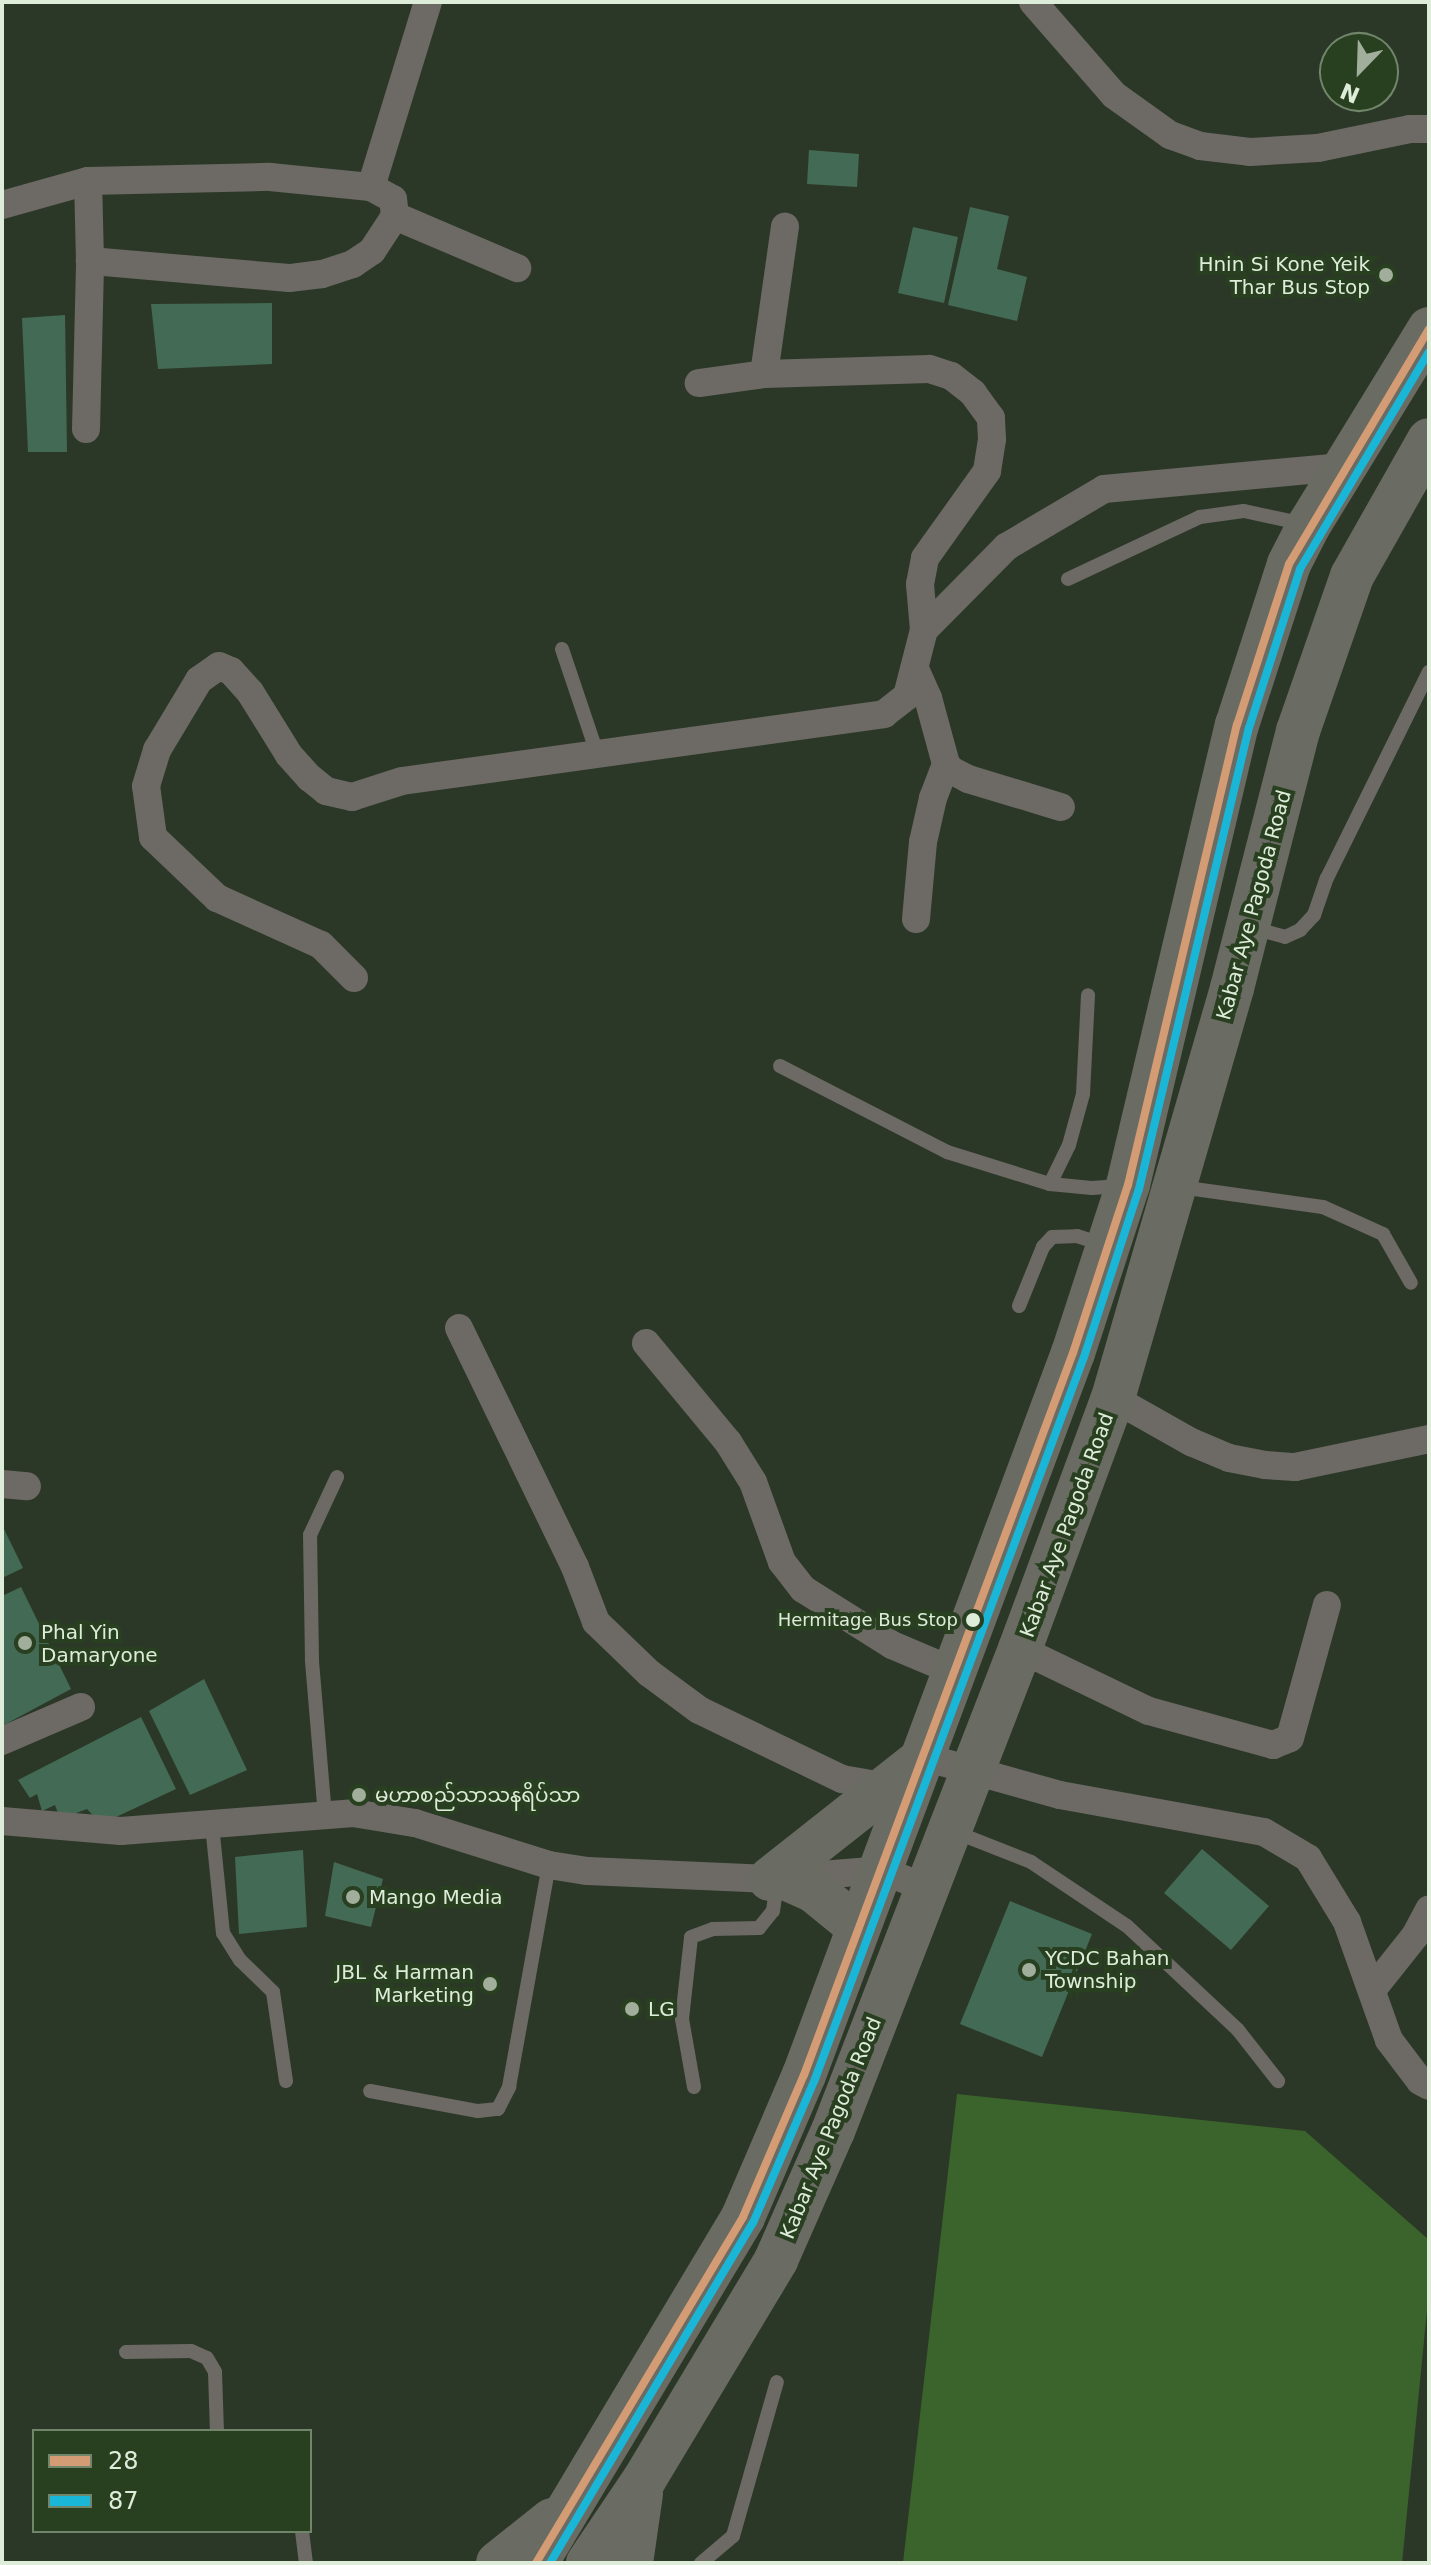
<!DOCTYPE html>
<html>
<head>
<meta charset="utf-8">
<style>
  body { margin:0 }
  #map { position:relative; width:1431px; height:2565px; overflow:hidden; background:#2c3827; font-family:"DejaVu Sans","Noto Sans Myanmar",sans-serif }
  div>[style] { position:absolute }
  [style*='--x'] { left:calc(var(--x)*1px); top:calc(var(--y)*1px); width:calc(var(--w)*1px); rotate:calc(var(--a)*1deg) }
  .green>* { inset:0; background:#3b642c }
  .building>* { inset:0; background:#436a54 }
  .service>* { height:14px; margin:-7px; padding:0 7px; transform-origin:7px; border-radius:7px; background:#6d6a65 }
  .minor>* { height:28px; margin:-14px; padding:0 14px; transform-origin:14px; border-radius:14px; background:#6d6a65 }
  .primary>* { height:44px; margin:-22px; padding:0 22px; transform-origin:22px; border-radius:22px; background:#6a6b62 }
  .bus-1>* { height:8px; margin:-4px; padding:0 4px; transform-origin:4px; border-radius:4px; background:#d39c74 }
  .bus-2>* { height:8px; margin:-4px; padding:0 4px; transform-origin:4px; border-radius:4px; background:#1ab6d8 }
  .dots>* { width:22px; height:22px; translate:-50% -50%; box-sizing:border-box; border:4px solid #283f20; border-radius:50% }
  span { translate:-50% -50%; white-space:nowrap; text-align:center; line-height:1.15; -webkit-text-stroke:8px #283f20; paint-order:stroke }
  .bus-label { font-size:18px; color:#deedda }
  .right { translate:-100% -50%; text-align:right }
  .poi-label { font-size:20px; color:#deedda }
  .left { translate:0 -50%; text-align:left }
  .street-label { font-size:20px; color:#deedda }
  .frame { position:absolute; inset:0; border:4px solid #deedda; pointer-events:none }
  .legend { position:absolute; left:32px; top:2429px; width:280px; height:104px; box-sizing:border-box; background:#283f20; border:2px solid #71856a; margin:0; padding:10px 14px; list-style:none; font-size:24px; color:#deedda }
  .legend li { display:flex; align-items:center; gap:16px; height:40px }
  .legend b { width:40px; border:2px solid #71856a }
  .north { position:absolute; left:1319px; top:32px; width:80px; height:80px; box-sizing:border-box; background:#283f20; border:2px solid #71856a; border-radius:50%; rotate:203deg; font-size:22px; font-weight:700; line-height:32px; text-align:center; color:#deedda }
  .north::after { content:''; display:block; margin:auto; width:28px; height:36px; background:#a0ae9b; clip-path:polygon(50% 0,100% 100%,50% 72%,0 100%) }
</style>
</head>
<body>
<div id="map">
  <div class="green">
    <i style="clip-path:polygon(957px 2094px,1305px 2131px,1429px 2240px,1429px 2290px,1402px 2563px,903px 2563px)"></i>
  </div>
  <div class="building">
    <i style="clip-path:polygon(809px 150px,859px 154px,857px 187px,807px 184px)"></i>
    <i style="clip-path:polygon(970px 207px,1009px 216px,997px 269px,1027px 277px,1017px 321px,948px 305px)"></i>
    <i style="clip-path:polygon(913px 227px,958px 237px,944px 303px,898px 293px)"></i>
    <i style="clip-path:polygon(272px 303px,272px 364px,158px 369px,151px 304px)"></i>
    <i style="clip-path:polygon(65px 315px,67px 452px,28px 452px,22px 318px)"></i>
    <i style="clip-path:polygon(2px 1525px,23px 1568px,2px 1578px)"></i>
    <i style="clip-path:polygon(21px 1587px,71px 1689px,2px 1726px,2px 1596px)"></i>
    <i style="clip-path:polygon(204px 1679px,247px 1770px,190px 1795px,149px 1711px)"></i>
    <i style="clip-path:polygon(141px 1717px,176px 1789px,101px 1824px,87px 1809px,60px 1819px,55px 1805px,42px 1811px,37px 1794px,30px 1798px,18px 1780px)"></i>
    <i style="clip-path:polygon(1202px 1849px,1269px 1906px,1231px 1950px,1164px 1893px)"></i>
    <i style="clip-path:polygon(303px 1850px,307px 1927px,239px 1934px,235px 1857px)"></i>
    <i style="clip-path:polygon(334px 1862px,383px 1879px,371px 1927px,325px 1916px)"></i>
    <i style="clip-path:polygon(1010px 1901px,1092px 1934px,1042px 2057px,960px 2024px)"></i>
  </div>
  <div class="service">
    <i style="--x:1068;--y:579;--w:146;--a:-25.2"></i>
    <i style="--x:1200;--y:517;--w:44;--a:-7.8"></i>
    <i style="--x:1244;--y:511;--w:61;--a:12.2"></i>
    <i style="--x:562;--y:649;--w:110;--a:71.4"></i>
    <i style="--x:1252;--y:928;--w:34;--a:15"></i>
    <i style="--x:1285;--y:937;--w:17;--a:-25"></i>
    <i style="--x:1300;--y:930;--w:21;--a:-47"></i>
    <i style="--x:1314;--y:915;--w:39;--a:-71"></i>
    <i style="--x:1327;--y:878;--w:230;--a:-63.7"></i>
    <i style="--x:780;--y:1066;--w:188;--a:27.2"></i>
    <i style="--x:947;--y:1152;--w:108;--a:17.3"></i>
    <i style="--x:1050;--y:1184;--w:42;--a:5.4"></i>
    <i style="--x:1092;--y:1188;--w:32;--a:-4"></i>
    <i style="--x:1050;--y:1184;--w:43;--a:-64"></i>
    <i style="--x:1069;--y:1145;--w:53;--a:-74.6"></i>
    <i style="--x:1083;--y:1094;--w:99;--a:-87.1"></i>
    <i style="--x:1180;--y:1187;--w:144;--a:8"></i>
    <i style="--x:1323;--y:1207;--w:66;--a:24.2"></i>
    <i style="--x:1383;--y:1234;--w:56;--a:60.3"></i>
    <i style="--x:1019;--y:1306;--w:64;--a:-67.9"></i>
    <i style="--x:1043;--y:1247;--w:13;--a:-48"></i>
    <i style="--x:1052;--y:1237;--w:25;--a:-2"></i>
    <i style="--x:1077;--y:1236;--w:28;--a:18"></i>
    <i style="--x:325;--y:1816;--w:157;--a:-94.8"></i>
    <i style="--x:312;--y:1660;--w:125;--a:-90.9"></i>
    <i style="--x:310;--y:1535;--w:64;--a:-65"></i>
    <i style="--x:212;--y:1825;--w:109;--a:84.2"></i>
    <i style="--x:223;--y:1933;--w:32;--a:58"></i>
    <i style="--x:240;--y:1960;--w:46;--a:44.1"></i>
    <i style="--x:273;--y:1992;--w:90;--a:81.7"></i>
    <i style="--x:955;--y:1832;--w:82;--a:21.5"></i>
    <i style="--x:1031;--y:1862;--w:115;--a:33.7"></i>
    <i style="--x:1127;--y:1926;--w:152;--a:43.1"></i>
    <i style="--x:1238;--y:2030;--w:65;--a:51.9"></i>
    <i style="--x:694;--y:2087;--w:69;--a:-100"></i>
    <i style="--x:682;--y:2019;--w:82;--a:-83.7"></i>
    <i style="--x:691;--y:1937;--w:23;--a:-20"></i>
    <i style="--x:713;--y:1929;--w:46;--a:-1.2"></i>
    <i style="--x:759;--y:1928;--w:22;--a:-51"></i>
    <i style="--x:773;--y:1911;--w:28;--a:-82"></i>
    <i style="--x:370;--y:2091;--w:110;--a:10.5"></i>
    <i style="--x:478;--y:2111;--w:20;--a:-6"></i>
    <i style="--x:498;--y:2109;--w:25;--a:-63"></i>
    <i style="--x:509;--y:2087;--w:226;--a:-79.8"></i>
    <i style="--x:126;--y:2352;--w:65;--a:-0.9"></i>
    <i style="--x:191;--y:2351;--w:17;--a:24"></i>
    <i style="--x:207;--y:2358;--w:16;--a:60"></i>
    <i style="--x:215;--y:2372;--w:59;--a:88.1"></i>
    <i style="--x:302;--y:2531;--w:32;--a:83"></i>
    <i style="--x:701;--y:2563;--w:42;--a:-40.2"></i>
    <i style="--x:733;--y:2536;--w:160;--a:-74.1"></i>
  </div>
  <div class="minor">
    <i style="--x:1033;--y:2;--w:123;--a:48.9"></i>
    <i style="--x:1114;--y:95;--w:69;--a:35.5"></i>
    <i style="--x:1170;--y:135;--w:32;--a:20"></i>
    <i style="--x:1200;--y:146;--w:50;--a:6.8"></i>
    <i style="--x:1250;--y:152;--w:68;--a:-3.4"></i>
    <i style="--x:1318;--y:148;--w:94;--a:-11.7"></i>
    <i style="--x:1410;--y:129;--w:19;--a:0"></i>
    <i style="--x:371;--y:187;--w:194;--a:-72.9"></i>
    <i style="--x:2;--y:205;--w:89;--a:-15.6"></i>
    <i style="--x:88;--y:181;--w:182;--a:-1.3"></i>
    <i style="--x:270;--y:177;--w:101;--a:5.7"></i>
    <i style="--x:371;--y:187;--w:25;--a:29"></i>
    <i style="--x:393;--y:199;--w:17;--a:83"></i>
    <i style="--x:395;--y:216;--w:42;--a:123.3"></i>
    <i style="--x:372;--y:251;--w:23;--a:146"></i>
    <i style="--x:353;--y:264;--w:33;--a:162"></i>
    <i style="--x:322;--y:274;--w:33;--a:173"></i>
    <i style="--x:289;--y:278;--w:200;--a:-175.1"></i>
    <i style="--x:395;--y:216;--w:133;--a:23.1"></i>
    <i style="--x:764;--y:374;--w:149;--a:-81.9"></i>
    <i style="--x:86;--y:429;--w:168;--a:-88.6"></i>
    <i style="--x:90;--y:261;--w:80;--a:-91.4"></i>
    <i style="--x:924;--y:630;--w:117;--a:-45.3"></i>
    <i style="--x:1006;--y:547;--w:114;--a:-30.6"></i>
    <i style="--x:1104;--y:489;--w:240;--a:-5.3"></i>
    <i style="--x:916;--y:671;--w:30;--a:66"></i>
    <i style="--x:928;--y:698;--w:68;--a:74.7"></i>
    <i style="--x:946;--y:764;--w:8;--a:50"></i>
    <i style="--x:951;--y:770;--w:19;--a:28"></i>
    <i style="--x:968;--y:779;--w:97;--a:16.8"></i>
    <i style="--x:916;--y:919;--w:77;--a:-84.8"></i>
    <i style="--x:923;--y:842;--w:45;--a:-77.2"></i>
    <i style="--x:933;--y:798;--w:36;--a:-69"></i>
    <i style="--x:354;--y:978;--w:47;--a:-135"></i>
    <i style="--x:321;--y:945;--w:114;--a:-155.7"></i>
    <i style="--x:217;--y:898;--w:88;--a:-136.4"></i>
    <i style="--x:153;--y:837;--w:51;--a:-97.8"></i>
    <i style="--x:146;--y:786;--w:38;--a:-73"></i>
    <i style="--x:157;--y:750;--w:82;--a:-59"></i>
    <i style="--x:199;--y:680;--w:24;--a:-35"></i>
    <i style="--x:219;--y:666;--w:13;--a:23"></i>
    <i style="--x:231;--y:671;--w:28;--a:48"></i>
    <i style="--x:250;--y:692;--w:74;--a:58.2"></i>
    <i style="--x:289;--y:755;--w:31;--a:48"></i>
    <i style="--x:310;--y:778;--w:21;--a:39"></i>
    <i style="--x:326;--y:791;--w:27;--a:13"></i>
    <i style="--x:352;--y:797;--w:52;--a:-17.7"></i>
    <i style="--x:402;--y:781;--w:487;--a:-7.9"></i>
    <i style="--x:884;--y:714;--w:29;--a:-38"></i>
    <i style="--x:907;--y:696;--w:68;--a:-75.6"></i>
    <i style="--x:924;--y:630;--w:46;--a:-95"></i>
    <i style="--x:920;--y:584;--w:26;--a:-79"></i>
    <i style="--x:925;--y:558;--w:107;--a:-54.5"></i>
    <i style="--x:987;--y:471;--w:32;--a:-81"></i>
    <i style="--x:992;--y:439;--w:21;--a:-93"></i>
    <i style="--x:991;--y:418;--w:31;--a:-126"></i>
    <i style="--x:973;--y:393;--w:28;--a:-142"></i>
    <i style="--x:951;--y:376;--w:23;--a:-162"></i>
    <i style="--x:929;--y:369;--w:165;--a:178.3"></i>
    <i style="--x:764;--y:374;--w:66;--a:172.1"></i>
    <i style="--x:459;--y:1328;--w:266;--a:64.1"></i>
    <i style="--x:575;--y:1567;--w:59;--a:69.1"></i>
    <i style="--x:596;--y:1622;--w:74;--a:43.9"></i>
    <i style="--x:649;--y:1673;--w:62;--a:36.5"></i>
    <i style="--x:699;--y:1710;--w:159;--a:25.8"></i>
    <i style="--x:842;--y:1779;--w:47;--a:9.9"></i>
    <i style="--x:646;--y:1343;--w:129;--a:50.4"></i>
    <i style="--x:728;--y:1442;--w:47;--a:58"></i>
    <i style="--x:753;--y:1482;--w:85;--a:70.1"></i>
    <i style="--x:782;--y:1562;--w:34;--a:52"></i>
    <i style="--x:803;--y:1589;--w:105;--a:32.2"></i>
    <i style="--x:892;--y:1645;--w:69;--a:22.9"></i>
    <i style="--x:1113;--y:1398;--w:90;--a:29.4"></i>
    <i style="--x:1191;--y:1442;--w:41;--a:22.8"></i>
    <i style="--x:1229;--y:1458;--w:37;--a:11"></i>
    <i style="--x:1265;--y:1465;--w:30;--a:4"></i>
    <i style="--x:1295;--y:1467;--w:137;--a:-11.8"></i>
    <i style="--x:2;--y:1484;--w:25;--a:5"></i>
    <i style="--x:1020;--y:1649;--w:143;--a:25.7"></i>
    <i style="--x:1149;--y:1711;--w:129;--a:15.3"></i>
    <i style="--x:1273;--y:1745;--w:18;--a:-22"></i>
    <i style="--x:1290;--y:1738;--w:138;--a:-74.5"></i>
    <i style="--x:2;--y:1741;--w:86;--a:-23.3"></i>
    <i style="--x:924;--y:1757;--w:141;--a:15.6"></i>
    <i style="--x:1060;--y:1795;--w:207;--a:10.3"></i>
    <i style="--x:1264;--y:1832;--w:51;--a:30.6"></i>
    <i style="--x:1308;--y:1858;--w:75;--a:58.6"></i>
    <i style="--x:1347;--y:1922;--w:125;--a:70.4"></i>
    <i style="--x:1389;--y:2040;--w:51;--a:52.9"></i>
    <i style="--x:1420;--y:2081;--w:10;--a:29"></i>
    <i style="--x:2;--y:1821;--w:119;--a:4.8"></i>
    <i style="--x:121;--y:1831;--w:233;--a:-4.4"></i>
    <i style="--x:353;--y:1813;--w:63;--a:9.2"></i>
    <i style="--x:415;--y:1823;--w:140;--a:17.4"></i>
    <i style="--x:549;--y:1865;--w:39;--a:9"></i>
    <i style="--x:588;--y:1871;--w:182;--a:2.5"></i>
    <i style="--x:770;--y:1879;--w:111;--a:-4.6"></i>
    <i style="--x:881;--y:1870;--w:48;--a:21.8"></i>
    <i style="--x:1372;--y:1990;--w:69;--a:-51.5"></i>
    <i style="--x:1415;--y:1936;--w:30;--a:-62"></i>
  </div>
  <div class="primary">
    <i style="--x:785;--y:1878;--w:32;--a:24"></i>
    <i style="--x:814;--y:1891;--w:55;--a:39.1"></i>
    <i style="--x:770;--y:1879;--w:194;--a:-38.3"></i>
    <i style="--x:498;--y:2563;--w:69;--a:-38.5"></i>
    <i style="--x:536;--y:2563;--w:403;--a:-59.1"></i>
    <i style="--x:743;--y:2217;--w:155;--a:-66.8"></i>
    <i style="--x:804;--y:2075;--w:770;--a:-69.57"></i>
    <i style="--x:1073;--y:1353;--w:177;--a:-71.9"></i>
    <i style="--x:1128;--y:1185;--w:473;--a:-76.7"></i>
    <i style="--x:1237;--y:725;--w:169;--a:-72.1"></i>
    <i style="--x:1289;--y:564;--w:44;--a:-62.9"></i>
    <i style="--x:1309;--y:525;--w:230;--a:-58.5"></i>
    <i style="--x:588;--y:2563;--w:100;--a:-56"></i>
    <i style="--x:644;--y:2480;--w:257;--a:-59"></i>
    <i style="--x:776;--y:2260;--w:141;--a:-66.2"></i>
    <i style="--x:833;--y:2131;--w:517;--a:-68.8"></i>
    <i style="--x:1020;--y:1649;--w:268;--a:-69.7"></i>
    <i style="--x:1113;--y:1398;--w:427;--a:-73.8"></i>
    <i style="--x:1232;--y:988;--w:265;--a:-75.6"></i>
    <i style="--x:1298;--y:731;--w:164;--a:-70.8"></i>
    <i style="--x:1352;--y:576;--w:156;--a:-60.5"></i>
    <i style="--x:631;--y:2563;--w:70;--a:-81.8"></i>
  </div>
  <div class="bus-1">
    <i style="--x:536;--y:2563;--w:403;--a:-59.1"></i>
    <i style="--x:743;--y:2217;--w:155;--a:-66.8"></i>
    <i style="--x:804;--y:2075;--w:770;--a:-69.57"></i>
    <i style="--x:1073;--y:1353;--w:177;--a:-71.9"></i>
    <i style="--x:1128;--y:1185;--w:473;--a:-76.7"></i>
    <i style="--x:1237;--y:725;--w:169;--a:-72.1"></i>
    <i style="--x:1289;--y:564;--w:274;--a:-59.2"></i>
  </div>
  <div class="bus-2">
    <i style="--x:550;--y:2563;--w:396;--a:-59.2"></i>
    <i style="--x:753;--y:2223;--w:157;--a:-66.7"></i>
    <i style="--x:815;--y:2079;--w:770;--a:-69.57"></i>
    <i style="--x:1084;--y:1357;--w:177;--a:-71.9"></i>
    <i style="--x:1139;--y:1189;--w:474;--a:-76.6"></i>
    <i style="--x:1249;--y:728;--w:167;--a:-72.2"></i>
    <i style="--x:1300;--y:569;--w:252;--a:-59.3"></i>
  </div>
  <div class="dots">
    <i style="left:1386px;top:275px;background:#a0ae9b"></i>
    <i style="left:973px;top:1620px;background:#deedda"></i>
    <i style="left:25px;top:1643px;background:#a0ae9b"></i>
    <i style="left:359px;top:1795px;background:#a0ae9b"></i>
    <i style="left:353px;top:1897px;background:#a0ae9b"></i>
    <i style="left:1029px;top:1970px;background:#a0ae9b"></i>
    <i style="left:490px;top:1984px;background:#a0ae9b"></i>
    <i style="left:632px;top:2009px;background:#a0ae9b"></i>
  </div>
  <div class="bus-label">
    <span class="right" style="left:958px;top:1620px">Hermitage Bus Stop</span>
  </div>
  <div class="poi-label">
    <span class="right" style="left:1370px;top:276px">Hnin Si Kone Yeik<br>Thar Bus Stop</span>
    <span class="left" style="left:41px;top:1644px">Phal Yin<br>Damaryone</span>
    <span class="left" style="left:375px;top:1795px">မဟာစည်သာသနရိပ်သာ</span>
    <span class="left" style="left:369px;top:1897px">Mango Media</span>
    <span class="left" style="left:1045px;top:1970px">YCDC Bahan<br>Township</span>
    <span class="right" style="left:474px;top:1984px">JBL &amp; Harman<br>Marketing</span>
    <span class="left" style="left:648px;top:2009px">LG</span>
  </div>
  <div class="street-label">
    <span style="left:1254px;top:905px;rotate:-75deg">Kabar Aye Pagoda Road</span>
    <span style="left:1067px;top:1525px;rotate:-70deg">Kabar Aye Pagoda Road</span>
    <span style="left:831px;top:2128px;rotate:-68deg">Kabar Aye Pagoda Road</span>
  </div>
  <div class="frame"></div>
  <ul class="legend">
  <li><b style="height:10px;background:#d39c74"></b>28</li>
  <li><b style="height:10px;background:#1ab6d8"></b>87</li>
  </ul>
  <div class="north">N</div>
</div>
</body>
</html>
